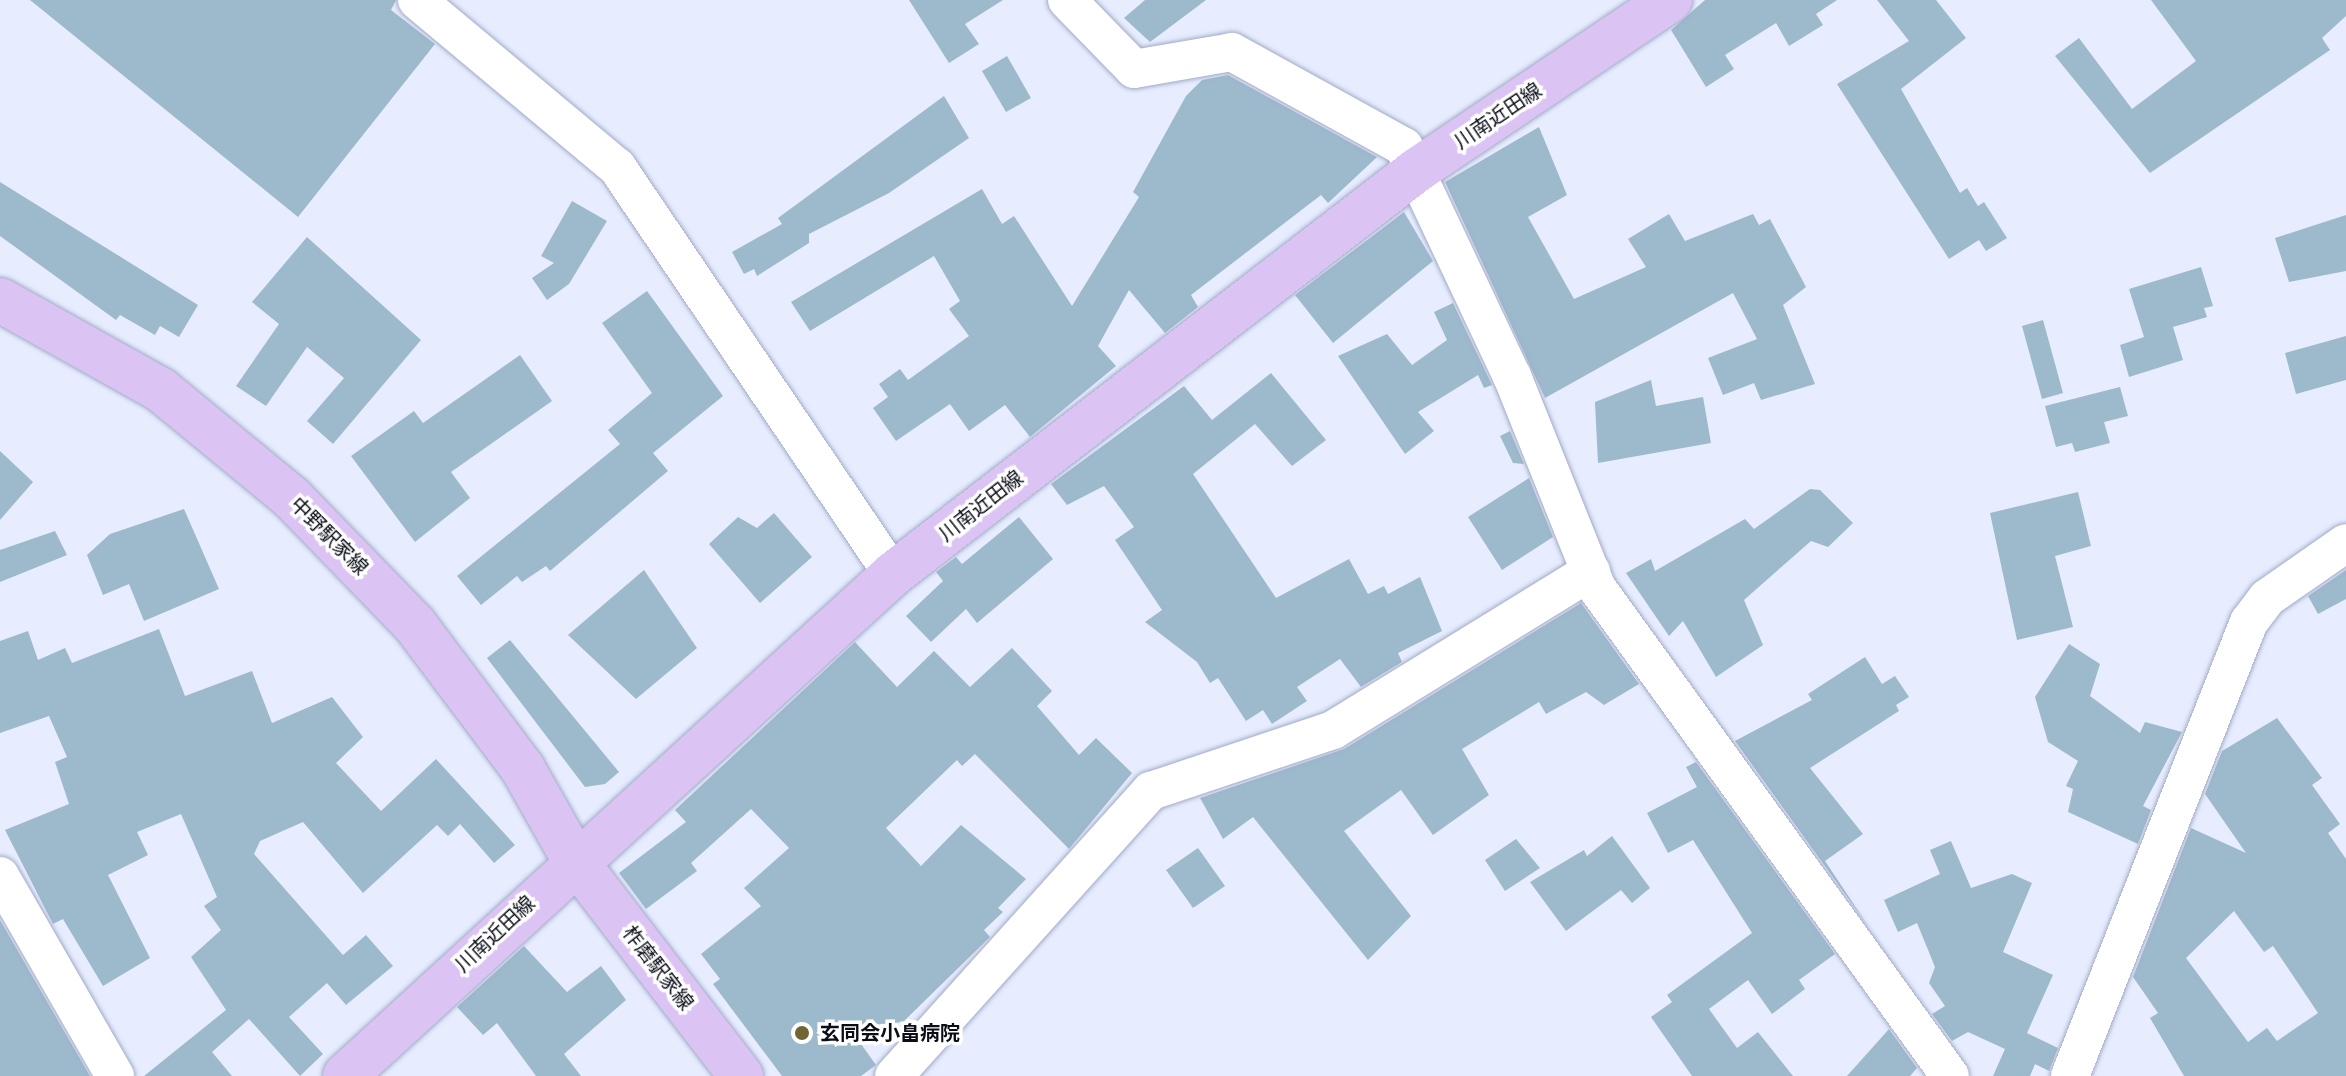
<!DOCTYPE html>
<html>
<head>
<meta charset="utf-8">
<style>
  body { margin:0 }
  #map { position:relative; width:2346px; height:1076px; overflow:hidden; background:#e7edff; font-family:Arial,"Noto Sans JP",sans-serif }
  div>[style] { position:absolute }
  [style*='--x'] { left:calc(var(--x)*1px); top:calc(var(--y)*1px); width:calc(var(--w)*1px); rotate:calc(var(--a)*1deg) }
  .building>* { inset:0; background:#9db9cc }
  .roads { filter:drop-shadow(0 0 2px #a1aac6) drop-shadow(0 0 2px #a1aac6) }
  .minor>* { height:38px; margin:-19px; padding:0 19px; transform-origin:19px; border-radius:19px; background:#fff }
  .major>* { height:44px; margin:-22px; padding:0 22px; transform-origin:22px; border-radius:22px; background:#dbc4f3 }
  .dots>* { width:22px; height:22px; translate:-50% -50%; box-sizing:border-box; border:4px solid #fff; border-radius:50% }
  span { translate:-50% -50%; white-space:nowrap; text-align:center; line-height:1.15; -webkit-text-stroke:7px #fff; paint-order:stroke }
  .street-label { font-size:20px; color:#0b0d17 }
  .poi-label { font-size:20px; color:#0b0d17; font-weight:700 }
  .left { translate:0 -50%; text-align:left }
</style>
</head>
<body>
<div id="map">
  <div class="building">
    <i style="clip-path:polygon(30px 0,396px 0,391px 10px,435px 44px,298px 217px)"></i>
    <i style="clip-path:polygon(909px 0,1003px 0,965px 24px,979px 44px,949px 63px)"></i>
    <i style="clip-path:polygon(1145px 0,1206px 0,1150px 42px,1124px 18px)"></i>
    <i style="clip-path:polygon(1705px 0,1837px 0,1816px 14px,1823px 25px,1789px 46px,1776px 23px,1725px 55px,1734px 69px,1706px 87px,1671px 30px)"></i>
    <i style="clip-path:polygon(1877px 0,1936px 0,1966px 38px,1901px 89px,1960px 193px,1967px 188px,1978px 206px,1984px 202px,2007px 238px,1986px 251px,1979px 240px,1949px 259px,1837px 84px,1909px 41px)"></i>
    <i style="clip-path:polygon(2151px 0,2346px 0,2346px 16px,2322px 38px,2330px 50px,2150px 173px,2055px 56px,2079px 38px,2132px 109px,2196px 61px)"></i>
    <i style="clip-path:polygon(1007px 56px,1031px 98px,1006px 112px,982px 71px)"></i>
    <i style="clip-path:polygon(1228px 75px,1377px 157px,1328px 203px,1321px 195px,1191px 295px,1198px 307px,1165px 333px,1129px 290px,1098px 346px,1116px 366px,1030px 437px,1005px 405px,969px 431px,950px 404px,896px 441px,873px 408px,888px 397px,879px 384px,900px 369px,908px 380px,969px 336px,949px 309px,960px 301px,934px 256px,810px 331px,791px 302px,982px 189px,1002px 224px,1014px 216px,1072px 306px,1139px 197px,1133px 192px,1186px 96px,1202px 80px)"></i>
    <i style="clip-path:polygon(944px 96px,969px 138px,889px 193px,809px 234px,809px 243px,757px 276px,754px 269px,744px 274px,732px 252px,782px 224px,778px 218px)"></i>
    <i style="clip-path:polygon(1539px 127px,1567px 195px,1528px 217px,1574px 299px,1646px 267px,1628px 239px,1669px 214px,1685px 241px,1753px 214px,1759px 225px,1770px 219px,1806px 287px,1783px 305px,1815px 384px,1761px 400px,1754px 383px,1723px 395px,1708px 358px,1757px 339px,1733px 293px,1545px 398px,1445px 182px)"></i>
    <i style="clip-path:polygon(0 182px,198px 305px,179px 337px,160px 326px,155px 335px,120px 315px,116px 320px,0 236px)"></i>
    <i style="clip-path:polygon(572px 201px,607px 221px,569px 284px,547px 300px,532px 278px,554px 263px,541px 256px)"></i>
    <i style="clip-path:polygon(1404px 212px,1433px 261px,1333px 343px,1295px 295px)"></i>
    <i style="clip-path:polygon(2346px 215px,2346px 271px,2289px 282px,2275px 238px)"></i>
    <i style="clip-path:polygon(307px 237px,421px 340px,333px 444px,307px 421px,344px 378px,307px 347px,266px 406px,236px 386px,279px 324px,252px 302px)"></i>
    <i style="clip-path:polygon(2201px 267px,2213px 306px,2204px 308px,2207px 317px,2173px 327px,2183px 360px,2129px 377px,2120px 345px,2144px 337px,2129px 289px)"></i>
    <i style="clip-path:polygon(647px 291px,723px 396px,653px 453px,668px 471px,550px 571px,546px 566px,522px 582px,517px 576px,481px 605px,457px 576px,620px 444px,608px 430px,652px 393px,602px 323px)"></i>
    <i style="clip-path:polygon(1453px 303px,1492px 385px,1484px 388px,1478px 375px,1418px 412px,1434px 431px,1405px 454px,1338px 356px,1387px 334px,1412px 365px,1447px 340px,1434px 312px)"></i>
    <i style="clip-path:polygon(2043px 320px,2063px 393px,2042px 399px,2022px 326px)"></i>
    <i style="clip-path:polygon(2346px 336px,2346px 380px,2296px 394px,2285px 353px)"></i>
    <i style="clip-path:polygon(520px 355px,552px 401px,451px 472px,470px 498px,415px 542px,351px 456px,414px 411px,423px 423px)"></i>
    <i style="clip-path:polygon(1271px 373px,1326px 440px,1292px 466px,1255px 424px,1193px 474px,1276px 598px,1349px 559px,1368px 594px,1384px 586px,1388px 594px,1420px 577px,1442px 631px,1398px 653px,1402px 662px,1361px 687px,1340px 659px,1297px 687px,1307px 701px,1272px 724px,1263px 710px,1246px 721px,1218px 678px,1210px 683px,1197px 662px,1145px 622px,1162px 610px,1115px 540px,1134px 527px,1104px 486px,1067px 505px,1051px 484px,1184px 386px,1212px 420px)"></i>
    <i style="clip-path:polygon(1651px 380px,1656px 406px,1703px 397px,1711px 443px,1598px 463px,1595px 402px)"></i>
    <i style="clip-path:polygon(2120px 387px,2128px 416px,2104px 422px,2110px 443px,2075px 452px,2072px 443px,2056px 447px,2045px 406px)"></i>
    <i style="clip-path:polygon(1510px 431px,1524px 464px,1513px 463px,1500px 436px)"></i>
    <i style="clip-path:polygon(0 451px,33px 482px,0 520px)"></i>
    <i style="clip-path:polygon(1529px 478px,1553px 537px,1502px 570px,1468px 517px)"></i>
    <i style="clip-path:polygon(1810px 489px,1820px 490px,1853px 523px,1828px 547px,1811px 541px,1744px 600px,1763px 645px,1716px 677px,1683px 621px,1669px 636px,1626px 573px,1651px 559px,1655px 571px,1745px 519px,1754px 529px)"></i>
    <i style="clip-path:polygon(2078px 492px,2091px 546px,2055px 556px,2073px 627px,2017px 640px,1990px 513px)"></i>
    <i style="clip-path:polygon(184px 509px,219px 589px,144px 621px,129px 584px,103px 595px,87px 555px,110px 534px)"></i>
    <i style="clip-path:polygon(774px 513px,812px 557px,760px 603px,709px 544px,738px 517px,757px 528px)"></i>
    <i style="clip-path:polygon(1019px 517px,1053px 559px,977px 623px,966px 609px,931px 642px,906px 616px,943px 581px,936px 572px,956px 557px,962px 564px)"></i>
    <i style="clip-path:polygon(55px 531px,67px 555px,0 582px,0 550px)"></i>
    <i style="clip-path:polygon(644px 570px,697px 648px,636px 699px,568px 635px)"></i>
    <i style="clip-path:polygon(2346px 570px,2346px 599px,2318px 614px,2308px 596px)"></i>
    <i style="clip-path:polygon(1581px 603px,1639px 684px,1604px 705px,1586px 692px,1546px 714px,1539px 702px,1462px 749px,1489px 795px,1433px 835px,1401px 790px,1344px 831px,1411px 916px,1368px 960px,1253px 817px,1223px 839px,1200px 798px,1344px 749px)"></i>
    <i style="clip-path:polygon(159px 629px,185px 696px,252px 671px,272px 723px,332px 697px,363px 737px,336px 763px,381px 811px,436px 759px,515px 845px,494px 863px,460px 824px,448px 836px,437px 825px,363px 893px,303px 822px,260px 841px,254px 854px,343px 955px,366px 935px,393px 966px,346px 1005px,327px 983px,289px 1017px,323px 1054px,300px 1076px,249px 1019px,212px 1052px,232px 1076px,144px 1076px,226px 1010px,191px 957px,221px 930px,204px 906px,217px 897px,181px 814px,137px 832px,148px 855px,108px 875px,150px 958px,103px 986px,63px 919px,53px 924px,5px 830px,69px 804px,55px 762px,67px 757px,49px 716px,0 733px,0 641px,28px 631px,38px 660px,65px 648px,72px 663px)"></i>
    <i style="clip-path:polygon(510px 640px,619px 772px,605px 784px,585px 787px,487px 658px)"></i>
    <i style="clip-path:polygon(855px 642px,897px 687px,934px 651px,970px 687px,1012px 648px,1052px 691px,1037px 706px,1079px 755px,1096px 738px,1132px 773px,1069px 849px,975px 754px,962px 766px,957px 760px,886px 828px,921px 866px,961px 825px,1026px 879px,998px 908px,1003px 912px,984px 930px,990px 937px,903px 1022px,849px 1027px,876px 1065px,861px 1076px,782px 1076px,713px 984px,720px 979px,701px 954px,761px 906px,744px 888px,789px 848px,751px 809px,691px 863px,697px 871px,646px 909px,619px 873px,686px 822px,675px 810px)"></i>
    <i style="clip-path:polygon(2069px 644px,2100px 664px,2090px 696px,2140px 733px,2145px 722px,2182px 732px,2143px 806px,2151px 810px,2138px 844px,2068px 812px,2073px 789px,2066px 786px,2078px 761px,2048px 742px,2035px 697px)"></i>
    <i style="clip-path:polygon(1865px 657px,1882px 684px,1895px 676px,1909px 697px,1896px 705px,1899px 711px,1810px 768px,1863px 834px,1825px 861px,1868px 926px,1735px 741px,1812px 700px,1808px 694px)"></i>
    <i style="clip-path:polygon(evenodd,2277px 718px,2322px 778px,2312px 785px,2340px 824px,2328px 833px,2346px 859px,2346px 1076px,2184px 1076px,2150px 1018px,2158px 1013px,2133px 977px,2191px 828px,2246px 853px,2205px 794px,2222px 751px,2277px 718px,2234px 911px,2264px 952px,2273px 946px,2318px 1013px,2277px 1041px,2267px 1028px,2248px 1042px,2186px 958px,2234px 911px)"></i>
    <i style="clip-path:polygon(1696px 762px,1835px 954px,1799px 980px,1805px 989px,1772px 1014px,1748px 980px,1709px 1009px,1737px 1048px,1758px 1032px,1793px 1076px,1692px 1076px,1651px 1017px,1672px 1002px,1667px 995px,1752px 933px,1693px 840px,1668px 853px,1647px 813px,1697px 787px,1686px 767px)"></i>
    <i style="clip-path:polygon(1612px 836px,1650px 888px,1632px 903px,1621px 890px,1566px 931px,1530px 882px,1584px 850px,1587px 856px)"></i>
    <i style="clip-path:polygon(1516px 839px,1540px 868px,1505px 891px,1485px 860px)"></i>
    <i style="clip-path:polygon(1951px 841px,1971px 888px,2012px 874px,2032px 883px,2003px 952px,2053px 975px,2027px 1033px,2058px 1048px,2049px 1071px,2035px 1064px,2030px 1076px,1993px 1076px,2005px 1049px,1968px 1032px,1952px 1041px,1932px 1014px,1945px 1006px,1929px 983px,1935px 967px,1917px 923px,1898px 932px,1884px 900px,1940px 874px,1930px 850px)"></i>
    <i style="clip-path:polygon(1198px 848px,1225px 886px,1193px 908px,1166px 870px)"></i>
    <i style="clip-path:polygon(0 920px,90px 1076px,0 1076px)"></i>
    <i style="clip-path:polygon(524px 946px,567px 992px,601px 966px,626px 1000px,564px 1054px,581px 1076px,536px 1076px,497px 1023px,483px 1035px,457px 1007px)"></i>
    <i style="clip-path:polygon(1889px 1029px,1917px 1068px,1910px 1076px,1847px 1076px)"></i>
  </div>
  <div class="roads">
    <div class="minor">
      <i style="--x:417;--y:0;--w:261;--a:39.9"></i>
      <i style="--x:617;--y:167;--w:492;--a:55.9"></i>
      <i style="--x:1067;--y:0;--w:96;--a:45.8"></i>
      <i style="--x:1134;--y:69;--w:99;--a:-9.8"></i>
      <i style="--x:1232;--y:52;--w:196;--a:28.9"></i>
      <i style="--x:1404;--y:147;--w:253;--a:64.8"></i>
      <i style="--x:1512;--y:376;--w:228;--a:68.2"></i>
      <i style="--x:1597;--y:588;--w:602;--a:54.12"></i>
      <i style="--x:0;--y:876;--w:231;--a:60.1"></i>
      <i style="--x:894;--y:1076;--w:384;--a:-48"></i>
      <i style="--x:1151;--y:791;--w:192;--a:-18.5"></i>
      <i style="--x:1333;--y:730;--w:303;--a:-31.6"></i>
      <i style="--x:2070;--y:1076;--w:488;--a:-68.5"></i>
      <i style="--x:2249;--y:622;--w:30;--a:-53"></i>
      <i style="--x:2267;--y:598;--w:96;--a:-34.8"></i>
    </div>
    <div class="major">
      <i style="--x:0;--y:300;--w:184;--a:29.2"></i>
      <i style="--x:161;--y:390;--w:170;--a:39.5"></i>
      <i style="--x:292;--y:498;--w:177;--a:45.9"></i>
      <i style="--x:415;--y:625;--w:180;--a:53.1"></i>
      <i style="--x:523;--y:769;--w:103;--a:60.5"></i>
      <i style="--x:574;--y:859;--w:274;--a:52.4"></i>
      <i style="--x:345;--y:1076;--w:743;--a:-42.49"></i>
      <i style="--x:893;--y:574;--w:662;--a:-37.63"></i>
      <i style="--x:1417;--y:170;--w:305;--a:-33.9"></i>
    </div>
  </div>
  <div class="dots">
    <i style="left:802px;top:1033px;background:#706633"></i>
  </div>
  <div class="street-label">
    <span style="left:1498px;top:116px;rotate:-34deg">川南近田線</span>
    <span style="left:981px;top:506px;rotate:-38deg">川南近田線</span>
    <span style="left:329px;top:536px;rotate:45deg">中野駅家線</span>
    <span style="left:495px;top:934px;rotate:-43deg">川南近田線</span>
    <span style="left:658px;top:968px;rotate:52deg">柞磨駅家線</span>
  </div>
  <div class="poi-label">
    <span class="left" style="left:820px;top:1033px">玄同会小畠病院</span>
  </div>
</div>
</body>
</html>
